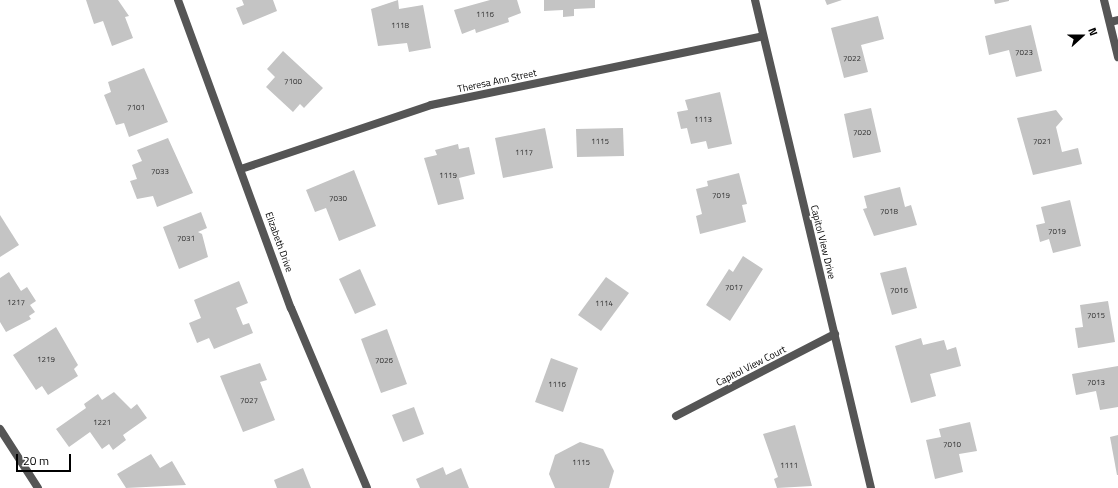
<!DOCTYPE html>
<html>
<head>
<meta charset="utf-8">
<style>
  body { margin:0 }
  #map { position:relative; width:1118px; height:488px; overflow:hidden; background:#fff; font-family:"Titillium Web",sans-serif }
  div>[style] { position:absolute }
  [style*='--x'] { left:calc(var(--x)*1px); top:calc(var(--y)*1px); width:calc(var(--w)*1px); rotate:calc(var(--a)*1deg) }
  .building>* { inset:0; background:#c4c4c4 }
  .service>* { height:8px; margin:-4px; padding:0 4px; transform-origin:4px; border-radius:4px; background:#555 }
  .minor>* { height:8px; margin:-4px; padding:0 4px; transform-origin:4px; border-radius:4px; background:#555 }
  .tertiary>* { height:8px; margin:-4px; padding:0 4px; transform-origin:4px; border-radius:4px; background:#555 }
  span { translate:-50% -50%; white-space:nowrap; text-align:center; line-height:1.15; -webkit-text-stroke:3.5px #fff; paint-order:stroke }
  .number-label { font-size:8px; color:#313131 }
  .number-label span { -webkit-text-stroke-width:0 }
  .street-label { font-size:10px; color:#000 }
  .north { position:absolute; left:1062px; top:16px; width:40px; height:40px; -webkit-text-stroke:3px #fff; paint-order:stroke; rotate:69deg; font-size:11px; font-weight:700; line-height:16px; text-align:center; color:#000 }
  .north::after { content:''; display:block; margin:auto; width:14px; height:18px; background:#000; clip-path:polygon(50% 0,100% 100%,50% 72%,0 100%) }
  .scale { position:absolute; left:16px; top:454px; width:55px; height:18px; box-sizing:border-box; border:2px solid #000; border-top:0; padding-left:5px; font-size:12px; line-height:14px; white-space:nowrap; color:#000; -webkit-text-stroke:3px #fff; paint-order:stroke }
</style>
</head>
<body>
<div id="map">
  <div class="building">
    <i style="clip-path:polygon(86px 0,118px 0,129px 16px,125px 17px,133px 38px,112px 46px,103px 21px,94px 24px)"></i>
    <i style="clip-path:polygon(242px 0,273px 0,277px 11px,243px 25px,236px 8px,244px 5px)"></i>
    <i style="clip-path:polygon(398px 0,399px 9px,423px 5px,431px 48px,409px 52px,407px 43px,378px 46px,371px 9px)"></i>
    <i style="clip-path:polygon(490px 0,517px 0,521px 13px,508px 18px,509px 22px,476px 33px,475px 29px,462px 34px,454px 10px)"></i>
    <i style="clip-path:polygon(544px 0,595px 0,595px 8px,574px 9px,574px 16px,563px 17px,563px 10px,544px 11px)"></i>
    <i style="clip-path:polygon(825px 0,842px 0,827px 5px)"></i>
    <i style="clip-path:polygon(994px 0,1009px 0,1009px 1px,995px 4px)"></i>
    <i style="clip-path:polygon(878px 16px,884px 39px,861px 45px,868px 72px,844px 78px,831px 28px)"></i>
    <i style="clip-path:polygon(1031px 25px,1042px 71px,1016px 77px,1009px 50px,989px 55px,985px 36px)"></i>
    <i style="clip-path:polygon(283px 51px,323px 88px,304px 108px,300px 104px,293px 112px,266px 87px,275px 77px,267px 69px)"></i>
    <i style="clip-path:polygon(144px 68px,168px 122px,129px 137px,124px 123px,116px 125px,104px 95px,111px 92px,108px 82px)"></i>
    <i style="clip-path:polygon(720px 92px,732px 144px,708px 149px,706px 141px,691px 144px,687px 128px,681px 129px,677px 112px,688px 110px,685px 100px)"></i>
    <i style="clip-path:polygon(871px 108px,881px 152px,853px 158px,844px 114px)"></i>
    <i style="clip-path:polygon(1056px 110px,1063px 119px,1056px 127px,1062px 152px,1078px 148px,1082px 164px,1033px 175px,1017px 118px)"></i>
    <i style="clip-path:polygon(545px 128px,553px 168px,503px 178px,495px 138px)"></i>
    <i style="clip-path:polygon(623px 128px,624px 156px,577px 157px,576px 129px)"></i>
    <i style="clip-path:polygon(168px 138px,193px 193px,157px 207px,153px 196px,137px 199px,130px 181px,137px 179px,132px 165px,142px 161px,137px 150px)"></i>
    <i style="clip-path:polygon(458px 144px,459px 149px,469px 147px,475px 174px,459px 178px,464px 199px,438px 205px,424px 158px,437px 155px,435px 150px)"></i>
    <i style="clip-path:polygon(354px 170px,376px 226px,339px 241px,326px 208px,315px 212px,306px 190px)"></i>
    <i style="clip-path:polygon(739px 173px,747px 204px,742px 205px,746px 222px,700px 234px,696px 216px,702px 214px,696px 189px,708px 186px,707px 181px)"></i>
    <i style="clip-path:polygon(900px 187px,905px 207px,911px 205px,917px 225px,874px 236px,863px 209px,867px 208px,864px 196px)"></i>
    <i style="clip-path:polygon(1070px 200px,1081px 246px,1053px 253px,1049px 239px,1040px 242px,1036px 225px,1045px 223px,1041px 207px)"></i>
    <i style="clip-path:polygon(201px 212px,207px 228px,198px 232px,202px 234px,208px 257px,179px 269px,163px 227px)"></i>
    <i style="clip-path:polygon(0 215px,19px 245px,0 257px)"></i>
    <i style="clip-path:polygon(743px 256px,763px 269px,730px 321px,706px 305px,729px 269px,733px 272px)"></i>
    <i style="clip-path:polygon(906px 267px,917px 308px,892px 315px,880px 273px)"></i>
    <i style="clip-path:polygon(360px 269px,376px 305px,355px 314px,339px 279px)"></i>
    <i style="clip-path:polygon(9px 272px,21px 291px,27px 287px,36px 301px,30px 305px,35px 312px,29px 316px,31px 319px,6px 332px,0 322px,0 278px)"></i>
    <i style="clip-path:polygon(606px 277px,629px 293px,601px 331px,578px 315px)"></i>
    <i style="clip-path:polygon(239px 281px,248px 303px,236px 308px,243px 325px,249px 323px,253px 333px,214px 349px,209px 338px,197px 343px,189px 323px,201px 318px,194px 300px)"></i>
    <i style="clip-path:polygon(1108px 301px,1115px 342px,1078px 348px,1075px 328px,1083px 327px,1080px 305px)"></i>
    <i style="clip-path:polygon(56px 327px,78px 365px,74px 369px,78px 376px,48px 395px,42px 386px,36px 390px,13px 355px)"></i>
    <i style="clip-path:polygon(387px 329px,407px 384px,381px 393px,361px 339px)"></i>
    <i style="clip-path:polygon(921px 338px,923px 345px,944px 340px,947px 350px,956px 347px,961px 366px,930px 374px,936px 396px,911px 403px,895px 346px)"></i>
    <i style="clip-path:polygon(551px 358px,578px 368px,563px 412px,535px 402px)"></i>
    <i style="clip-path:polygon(260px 363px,267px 380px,260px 382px,275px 420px,243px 432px,220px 376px)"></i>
    <i style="clip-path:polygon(1118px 366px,1118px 407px,1100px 410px,1096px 391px,1076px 395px,1072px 374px)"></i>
    <i style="clip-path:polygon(114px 392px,131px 409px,137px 404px,147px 418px,123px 435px,126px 440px,113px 450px,109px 444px,102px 449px,90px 432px,69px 447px,56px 429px,86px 408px,84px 404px,98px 394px,102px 400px)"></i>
    <i style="clip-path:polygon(414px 407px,424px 434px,403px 442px,392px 415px)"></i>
    <i style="clip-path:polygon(970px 422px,977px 451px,959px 454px,963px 472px,935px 479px,926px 440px,941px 437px,939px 429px)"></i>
    <i style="clip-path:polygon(795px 425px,812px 486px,777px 488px,774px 479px,778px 477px,763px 434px)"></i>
    <i style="clip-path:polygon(1118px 435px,1118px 475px,1117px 475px,1110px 437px)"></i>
    <i style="clip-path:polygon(580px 442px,603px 449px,614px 471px,609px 488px,555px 488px,549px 474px,555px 455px)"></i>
    <i style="clip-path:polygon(151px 454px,160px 468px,172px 461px,186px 485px,126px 488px,117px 474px)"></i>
    <i style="clip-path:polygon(443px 467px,446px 475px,461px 468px,469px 488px,420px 488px,416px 479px)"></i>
    <i style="clip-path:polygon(303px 468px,311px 488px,277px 488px,274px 480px)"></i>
  </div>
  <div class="service">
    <i style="--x:1110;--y:22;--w:8;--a:-14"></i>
  </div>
  <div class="minor">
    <i style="--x:178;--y:0;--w:328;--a:69.9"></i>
    <i style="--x:291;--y:308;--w:195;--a:67.1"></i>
    <i style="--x:755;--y:0;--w:502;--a:76.63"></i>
    <i style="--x:241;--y:169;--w:200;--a:-18.6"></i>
    <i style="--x:431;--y:105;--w:339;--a:-11.7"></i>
    <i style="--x:676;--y:416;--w:179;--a:-27.3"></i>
    <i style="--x:0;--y:429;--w:70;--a:57.2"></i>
  </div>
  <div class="tertiary">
    <i style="--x:1104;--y:0;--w:59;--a:76.2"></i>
  </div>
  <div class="number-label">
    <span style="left:485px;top:15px">1116</span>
    <span style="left:400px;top:26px">1118</span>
    <span style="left:1024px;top:53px">7023</span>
    <span style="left:852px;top:59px">7022</span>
    <span style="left:293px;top:82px">7100</span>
    <span style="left:136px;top:108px">7101</span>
    <span style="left:703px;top:120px">1113</span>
    <span style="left:862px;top:133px">7020</span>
    <span style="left:600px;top:142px">1115</span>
    <span style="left:1042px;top:142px">7021</span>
    <span style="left:524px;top:153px">1117</span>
    <span style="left:160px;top:172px">7033</span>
    <span style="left:448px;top:176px">1119</span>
    <span style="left:721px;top:196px">7019</span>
    <span style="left:338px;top:199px">7030</span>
    <span style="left:889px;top:212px">7018</span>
    <span style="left:1057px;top:232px">7019</span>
    <span style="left:186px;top:239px">7031</span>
    <span style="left:734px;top:288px">7017</span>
    <span style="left:899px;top:291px">7016</span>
    <span style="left:16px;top:303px">1217</span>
    <span style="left:604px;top:304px">1114</span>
    <span style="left:1096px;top:316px">7015</span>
    <span style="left:46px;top:360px">1219</span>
    <span style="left:384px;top:361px">7026</span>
    <span style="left:1096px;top:383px">7013</span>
    <span style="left:557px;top:385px">1116</span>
    <span style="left:249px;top:401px">7027</span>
    <span style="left:102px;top:423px">1221</span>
    <span style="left:952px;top:445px">7010</span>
    <span style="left:581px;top:463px">1115</span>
    <span style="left:789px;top:466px">1111</span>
  </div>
  <div class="street-label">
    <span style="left:497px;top:81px;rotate:-12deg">Theresa Ann Street</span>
    <span style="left:279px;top:242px;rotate:70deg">Elizabeth Drive</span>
    <span style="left:823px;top:242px;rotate:76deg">Capitol View Drive</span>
    <span style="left:751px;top:366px;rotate:-27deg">Capitol View Court</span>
  </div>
  <div class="north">N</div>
  <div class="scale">20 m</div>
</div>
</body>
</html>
